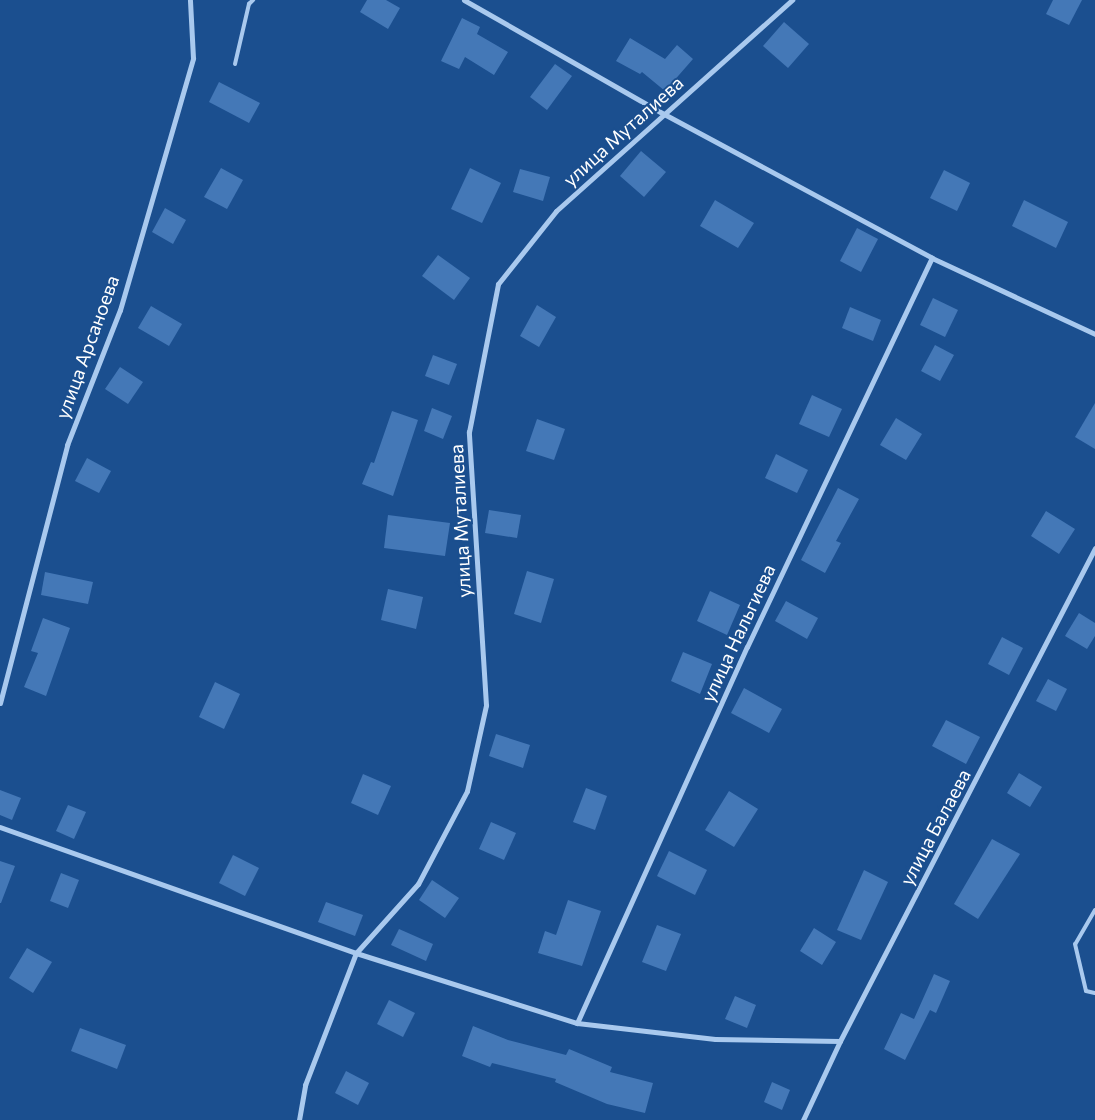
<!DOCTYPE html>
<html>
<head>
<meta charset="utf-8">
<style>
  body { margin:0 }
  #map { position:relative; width:1095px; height:1120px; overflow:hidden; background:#1b4f8f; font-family:Commissioner,sans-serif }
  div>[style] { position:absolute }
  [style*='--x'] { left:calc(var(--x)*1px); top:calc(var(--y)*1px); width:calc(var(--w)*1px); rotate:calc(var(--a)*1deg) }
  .building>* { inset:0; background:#4478b7 }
  .service>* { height:4px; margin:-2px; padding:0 2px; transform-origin:2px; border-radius:2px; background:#a9c9ee }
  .minor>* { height:5px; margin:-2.5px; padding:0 2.5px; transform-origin:2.5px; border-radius:2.5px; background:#a9c9ee }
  span { translate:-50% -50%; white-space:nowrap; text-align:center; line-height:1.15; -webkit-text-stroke:4px #1b4f8f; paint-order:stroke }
  .street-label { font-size:19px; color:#fff }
</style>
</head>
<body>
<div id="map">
  <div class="building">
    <i style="clip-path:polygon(367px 0,386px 0,400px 8px,388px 29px,360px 12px)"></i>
    <i style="clip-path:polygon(1053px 0,1082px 0,1069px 25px,1046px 14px)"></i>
    <i style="clip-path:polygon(462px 18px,480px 27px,477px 34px,508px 52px,494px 75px,465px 57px,459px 69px,441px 61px)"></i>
    <i style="clip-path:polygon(784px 22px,809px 44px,788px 68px,763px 46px)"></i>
    <i style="clip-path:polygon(630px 38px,665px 59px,677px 45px,693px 59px,665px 91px,642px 72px,640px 74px,616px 61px)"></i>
    <i style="clip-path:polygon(555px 64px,572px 76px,547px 110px,530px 97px)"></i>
    <i style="clip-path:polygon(219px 82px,260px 103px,249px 123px,209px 102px)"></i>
    <i style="clip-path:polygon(641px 151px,666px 172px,644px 197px,620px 176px)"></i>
    <i style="clip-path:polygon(221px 168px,243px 180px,227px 209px,204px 197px)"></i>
    <i style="clip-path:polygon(470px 168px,501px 183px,482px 223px,451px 209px)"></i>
    <i style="clip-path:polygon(520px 169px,550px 177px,543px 201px,513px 192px)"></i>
    <i style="clip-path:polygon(944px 170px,970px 183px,957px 211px,930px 198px)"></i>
    <i style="clip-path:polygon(715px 200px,754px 223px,738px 248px,700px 226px)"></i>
    <i style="clip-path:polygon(1024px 200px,1068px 222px,1056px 248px,1012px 226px)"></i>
    <i style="clip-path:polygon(165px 208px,186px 220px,173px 244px,152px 232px)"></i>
    <i style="clip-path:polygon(857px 228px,878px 239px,861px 272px,840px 261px)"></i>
    <i style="clip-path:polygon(438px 255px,470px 278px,454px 300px,422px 276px)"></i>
    <i style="clip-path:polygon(933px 298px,958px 310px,945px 337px,920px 325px)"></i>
    <i style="clip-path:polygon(537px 305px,556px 317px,539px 347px,520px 336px)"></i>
    <i style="clip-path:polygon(151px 306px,182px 324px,169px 346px,138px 328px)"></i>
    <i style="clip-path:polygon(850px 307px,881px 320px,873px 341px,842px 328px)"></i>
    <i style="clip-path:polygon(935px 345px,954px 355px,940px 381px,921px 371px)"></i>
    <i style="clip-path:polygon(433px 355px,457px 364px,449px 385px,425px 376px)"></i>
    <i style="clip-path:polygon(120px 367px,143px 382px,128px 404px,105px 389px)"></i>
    <i style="clip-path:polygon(812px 395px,842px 409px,829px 437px,799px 424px)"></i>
    <i style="clip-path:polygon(1095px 403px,1095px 449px,1075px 437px)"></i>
    <i style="clip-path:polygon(432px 408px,452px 416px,443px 439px,424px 431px)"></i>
    <i style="clip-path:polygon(392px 411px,418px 420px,393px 496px,362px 484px,371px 462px,374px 463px)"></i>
    <i style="clip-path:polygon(896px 418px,922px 434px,906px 460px,880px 445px)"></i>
    <i style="clip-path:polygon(537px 419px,565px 429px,554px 460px,526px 451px)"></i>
    <i style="clip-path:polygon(776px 454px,808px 470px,797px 493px,765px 478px)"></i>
    <i style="clip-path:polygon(87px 458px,111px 471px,99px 493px,75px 481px)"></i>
    <i style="clip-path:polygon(838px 488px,859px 499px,836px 541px,841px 543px,825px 573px,801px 560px)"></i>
    <i style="clip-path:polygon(489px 510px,521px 515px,517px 538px,485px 533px)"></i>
    <i style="clip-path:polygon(1046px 511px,1075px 529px,1059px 554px,1031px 536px)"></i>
    <i style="clip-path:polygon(388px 515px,450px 523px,445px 556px,384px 548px)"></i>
    <i style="clip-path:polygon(527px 571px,554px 579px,541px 623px,514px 614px)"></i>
    <i style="clip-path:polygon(45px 572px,93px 582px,88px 604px,41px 595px)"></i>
    <i style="clip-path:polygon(388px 589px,423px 597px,416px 629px,381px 620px)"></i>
    <i style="clip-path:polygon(710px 591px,740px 605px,727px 635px,697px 621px)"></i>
    <i style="clip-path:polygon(786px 601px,818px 618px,807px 639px,775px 621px)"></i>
    <i style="clip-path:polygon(1079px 613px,1095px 623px,1095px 636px,1087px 649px,1065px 636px)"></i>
    <i style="clip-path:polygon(43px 618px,70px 628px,46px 696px,24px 687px,38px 653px,31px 651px)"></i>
    <i style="clip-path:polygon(1002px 637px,1023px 648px,1009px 675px,988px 664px)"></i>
    <i style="clip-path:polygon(683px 652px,712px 664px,700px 694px,671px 681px)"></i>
    <i style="clip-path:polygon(1048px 679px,1067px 689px,1056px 711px,1036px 701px)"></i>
    <i style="clip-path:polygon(215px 682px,240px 694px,224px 729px,199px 717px)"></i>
    <i style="clip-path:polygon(744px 688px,782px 709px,769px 733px,731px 713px)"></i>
    <i style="clip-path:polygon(946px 720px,980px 737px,966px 764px,932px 746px)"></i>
    <i style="clip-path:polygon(496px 734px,530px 745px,523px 768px,489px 756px)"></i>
    <i style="clip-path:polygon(1019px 773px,1042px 787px,1030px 807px,1007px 793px)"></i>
    <i style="clip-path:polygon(363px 774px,391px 786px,378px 815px,351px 803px)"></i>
    <i style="clip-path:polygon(586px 788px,607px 796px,595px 830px,573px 822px)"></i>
    <i style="clip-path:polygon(0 790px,21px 798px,12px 820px,0 815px)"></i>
    <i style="clip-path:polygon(729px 791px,758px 809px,734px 847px,705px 830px)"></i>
    <i style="clip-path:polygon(68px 805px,86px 812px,74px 839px,56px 831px)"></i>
    <i style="clip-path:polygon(491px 822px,516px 833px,504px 860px,479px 849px)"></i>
    <i style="clip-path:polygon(992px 839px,1020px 854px,978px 919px,954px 904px)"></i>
    <i style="clip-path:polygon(669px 851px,707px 870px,695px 895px,657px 876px)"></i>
    <i style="clip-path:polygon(233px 855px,259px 868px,245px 896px,219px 883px)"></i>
    <i style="clip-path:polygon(0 861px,15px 866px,1px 903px,0 903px)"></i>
    <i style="clip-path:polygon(864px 870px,888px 882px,861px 940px,837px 930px)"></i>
    <i style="clip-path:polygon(61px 873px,79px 880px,68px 908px,50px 901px)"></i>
    <i style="clip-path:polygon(432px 880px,459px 898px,445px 918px,419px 900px)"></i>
    <i style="clip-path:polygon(568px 900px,601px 911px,582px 966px,538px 953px,545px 931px,556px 935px)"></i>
    <i style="clip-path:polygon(326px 902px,363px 915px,355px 936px,318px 922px)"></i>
    <i style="clip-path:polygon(657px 925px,681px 934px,666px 971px,642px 962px)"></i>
    <i style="clip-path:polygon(814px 928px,836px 942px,822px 965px,800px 951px)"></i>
    <i style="clip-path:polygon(399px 929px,433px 944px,426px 961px,391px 945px)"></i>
    <i style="clip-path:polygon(27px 948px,52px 962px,33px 993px,9px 978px)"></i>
    <i style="clip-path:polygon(934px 974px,950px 981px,936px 1013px,930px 1010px,905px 1060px,884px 1049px,901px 1013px,914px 1019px)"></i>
    <i style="clip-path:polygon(735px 996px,756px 1005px,747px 1028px,725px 1019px)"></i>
    <i style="clip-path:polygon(389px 1000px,415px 1013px,403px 1037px,377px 1024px)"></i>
    <i style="clip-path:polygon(473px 1026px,508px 1040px,566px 1055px,569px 1049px,612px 1067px,610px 1072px,653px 1083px,645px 1113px,607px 1104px,555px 1082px,556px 1079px,492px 1063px,490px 1067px,462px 1056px)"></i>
    <i style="clip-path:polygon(80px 1028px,126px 1045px,117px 1069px,71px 1051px)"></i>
    <i style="clip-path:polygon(346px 1071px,369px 1083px,358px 1105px,335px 1093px)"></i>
    <i style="clip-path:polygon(772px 1082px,790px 1090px,782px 1110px,764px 1102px)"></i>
  </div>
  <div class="service">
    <i style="--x:235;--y:64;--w:62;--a:-76.9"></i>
    <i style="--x:249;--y:4;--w:6;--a:-45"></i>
    <i style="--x:1095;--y:910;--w:39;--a:120"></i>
    <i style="--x:1075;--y:944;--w:48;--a:76.8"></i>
    <i style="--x:1086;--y:991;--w:9;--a:13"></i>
  </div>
  <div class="minor">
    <i style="--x:464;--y:0;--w:230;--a:29.7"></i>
    <i style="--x:664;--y:114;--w:304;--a:28.2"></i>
    <i style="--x:932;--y:258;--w:180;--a:25"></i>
    <i style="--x:0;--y:703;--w:267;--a:-75.4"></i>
    <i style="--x:67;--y:445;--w:145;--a:-68.6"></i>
    <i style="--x:120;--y:310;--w:262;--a:-73.8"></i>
    <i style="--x:193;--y:58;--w:58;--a:-93"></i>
    <i style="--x:0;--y:827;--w:378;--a:19.5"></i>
    <i style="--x:356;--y:953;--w:232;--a:17.6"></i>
    <i style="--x:577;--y:1023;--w:139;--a:6.6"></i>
    <i style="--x:715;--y:1039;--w:125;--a:0.9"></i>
    <i style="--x:577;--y:1023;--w:413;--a:-65.7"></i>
    <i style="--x:747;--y:647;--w:431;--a:-64.6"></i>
    <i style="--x:299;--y:1120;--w:36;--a:-80"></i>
    <i style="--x:305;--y:1085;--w:142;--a:-68.9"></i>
    <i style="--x:356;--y:953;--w:93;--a:-48.1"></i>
    <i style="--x:418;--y:884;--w:105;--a:-62.2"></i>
    <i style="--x:467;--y:791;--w:88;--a:-77.5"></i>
    <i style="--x:486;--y:705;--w:274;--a:-93.6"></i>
    <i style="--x:469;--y:432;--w:151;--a:-78.9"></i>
    <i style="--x:498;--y:284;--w:93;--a:-51.5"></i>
    <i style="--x:556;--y:211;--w:317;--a:-41.8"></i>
    <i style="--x:803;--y:1120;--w:87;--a:-64.9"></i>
    <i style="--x:840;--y:1041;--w:555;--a:-62.65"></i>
  </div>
  <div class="street-label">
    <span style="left:623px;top:131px;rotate:-42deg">улица Муталиева</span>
    <span style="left:87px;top:347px;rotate:-70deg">улица Арсаноева</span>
    <span style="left:460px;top:521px;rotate:-93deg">улица Муталиева</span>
    <span style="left:738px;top:633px;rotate:-65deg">улица Нальгиева</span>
    <span style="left:935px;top:827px;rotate:-62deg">улица Балаева</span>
  </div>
</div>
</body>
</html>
